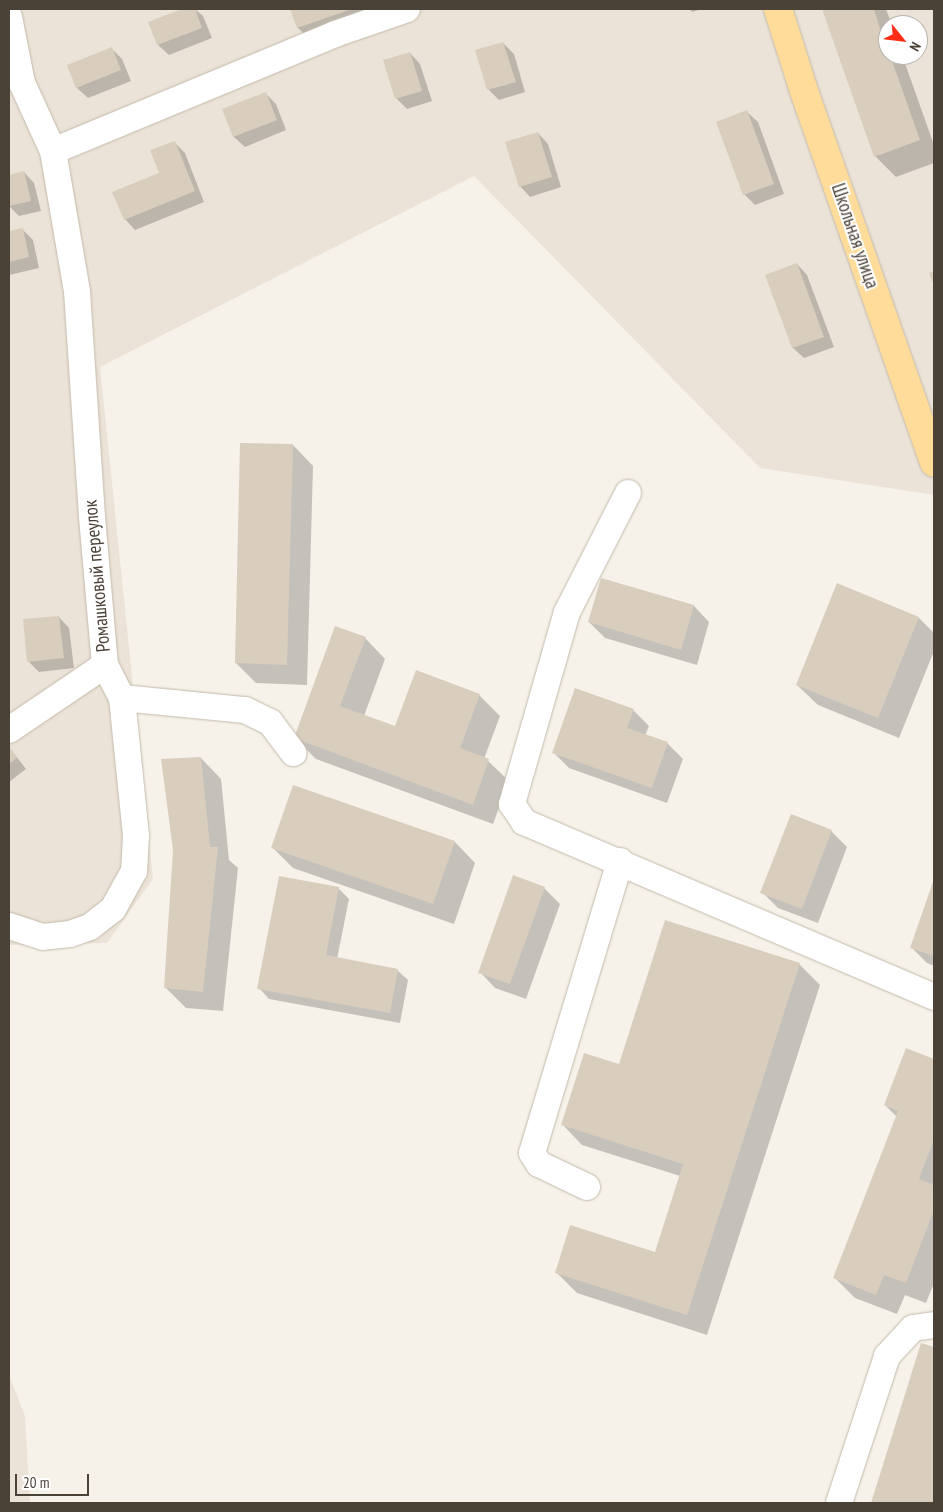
<!DOCTYPE html>
<html>
<head>
<meta charset="utf-8">
<style>
  body { margin:0 }
  #map { position:relative; width:943px; height:1512px; overflow:hidden; background:#f6f2ea; font-family:"PT Sans Narrow",sans-serif }
  div>[style] { position:absolute }
  [style*='--x'] { left:calc(var(--x)*1px); top:calc(var(--y)*1px); width:calc(var(--w)*1px); rotate:calc(var(--a)*1deg) }
  .residential>* { inset:0; background:#ebe3d7 }
  .shadow>* { inset:0; background:#0003 }
  .building>* { inset:0; background:#d9cdbe }
  .roads { filter:drop-shadow(0 0 1px #c3b9ab) drop-shadow(0 0 1px #c3b9ab) }
  .minor>* { height:26px; margin:-13px; padding:0 13px; transform-origin:13px; border-radius:13px; background:#fff }
  .major>* { height:28px; margin:-14px; padding:0 14px; transform-origin:14px; border-radius:14px; background:#ffdc9a }
  span { translate:-50% -50%; white-space:nowrap; text-align:center; line-height:1.15; -webkit-text-stroke:4px #fff; paint-order:stroke }
  .street-label { font-size:19px; color:#4b4237 }
  .frame { position:absolute; inset:0; border:10px solid #4b4237; pointer-events:none }
  .north { position:absolute; left:878px; top:15px; width:50px; height:50px; box-sizing:border-box; background:#fff; border:1px solid #b7b3af; border-radius:50%; rotate:119deg; font-size:14px; font-weight:700; line-height:20px; text-align:center; color:#4b4237 }
  .north::after { content:''; display:block; margin:auto; width:18px; height:22px; background:#ff2c18; clip-path:polygon(50% 0,100% 100%,50% 72%,0 100%) }
  .scale { position:absolute; left:15px; top:1474px; width:74px; height:22px; box-sizing:border-box; border:2px solid #4b4237; border-top:0; padding-left:6px; font-size:15px; line-height:18px; white-space:nowrap; color:#4b4237; -webkit-text-stroke:4px #fff; paint-order:stroke }
</style>
</head>
<body>
<div id="map">
  <div class="residential">
    <i style="clip-path:polygon(evenodd,9px 9px,934px 9px,934px 495px,760px 468px,474px 176px,100px 367px,153px 879px,107px 943px,9px 945px,9px 9px,888px 25px,918px 25px,918px 55px,888px 55px,888px 25px)"></i>
    <i style="clip-path:polygon(9px 1375px,25px 1416px,30px 1503px,9px 1503px)"></i>
  </div>
  <div class="shadow">
    <i style="clip-path:polygon(185px 9px,195px 9px,203px 16px,212px 38px,169px 55px,158px 45px,149px 23px)"></i>
    <i style="clip-path:polygon(292px 9px,402px 9px,319px 48px,298px 28px)"></i>
    <i style="clip-path:polygon(689px 9px,702px 9px,692px 12px)"></i>
    <i style="clip-path:polygon(823px 9px,886px 9px,892px 25px,888px 25px,888px 55px,902px 55px,934px 145px,934px 163px,896px 177px,875px 156px)"></i>
    <i style="clip-path:polygon(503px 43px,514px 54px,525px 92px,499px 100px,489px 90px,477px 51px)"></i>
    <i style="clip-path:polygon(112px 49px,122px 59px,131px 81px,88px 98px,77px 88px,68px 66px)"></i>
    <i style="clip-path:polygon(410px 53px,420px 64px,432px 101px,407px 109px,396px 98px)"></i>
    <i style="clip-path:polygon(265px 93px,276px 104px,286px 130px,245px 147px,234px 137px,223px 110px)"></i>
    <i style="clip-path:polygon(747px 112px,758px 122px,784px 194px,755px 205px,744px 194px)"></i>
    <i style="clip-path:polygon(538px 133px,548px 144px,561px 187px,530px 197px,520px 186px)"></i>
    <i style="clip-path:polygon(174px 142px,185px 153px,204px 202px,135px 230px,125px 219px,160px 174px)"></i>
    <i style="clip-path:polygon(24px 172px,34px 183px,41px 211px,19px 216px,9px 206px,9px 176px)"></i>
    <i style="clip-path:polygon(22px 229px,33px 240px,39px 268px,9px 275px,9px 232px)"></i>
    <i style="clip-path:polygon(797px 264px,807px 275px,834px 347px,804px 358px,793px 348px,767px 275px)"></i>
    <i style="clip-path:polygon(293px 445px,313px 466px,307px 685px,256px 683px,236px 663px)"></i>
    <i style="clip-path:polygon(602px 579px,694px 606px,709px 622px,697px 665px,605px 638px,589px 622px)"></i>
    <i style="clip-path:polygon(837px 585px,919px 618px,934px 633px,934px 651px,899px 738px,818px 705px,797px 685px)"></i>
    <i style="clip-path:polygon(59px 617px,69px 628px,74px 668px,39px 672px,28px 661px)"></i>
    <i style="clip-path:polygon(365px 638px,385px 659px,364px 716px,396px 728px,479px 695px,500px 716px,484px 759px,488px 761px,509px 781px,493px 824px,316px 759px,295px 738px)"></i>
    <i style="clip-path:polygon(633px 710px,649px 726px,645px 736px,667px 743px,683px 759px,667px 803px,569px 768px,553px 752px)"></i>
    <i style="clip-path:polygon(9px 747px,26px 769px,9px 782px)"></i>
    <i style="clip-path:polygon(201px 758px,221px 779px,229px 860px,238px 868px,223px 1011px,186px 1008px,165px 987px)"></i>
    <i style="clip-path:polygon(831px 831px,847px 847px,818px 923px,778px 908px,762px 892px)"></i>
    <i style="clip-path:polygon(455px 842px,475px 863px,454px 924px,293px 868px,272px 847px)"></i>
    <i style="clip-path:polygon(934px 882px,934px 966px,927px 963px,911px 947px)"></i>
    <i style="clip-path:polygon(338px 888px,349px 899px,337px 959px,397px 970px,408px 980px,400px 1023px,269px 999px,259px 988px)"></i>
    <i style="clip-path:polygon(544px 888px,560px 904px,526px 999px,495px 988px,480px 972px)"></i>
    <i style="clip-path:polygon(799px 964px,820px 985px,707px 1335px,577px 1293px,557px 1273px,656px 1254px,680px 1176px,582px 1145px,562px 1124px,620px 1065px)"></i>
    <i style="clip-path:polygon(907px 1049px,934px 1060px,934px 1283px,926px 1303px,905px 1295px,897px 1314px,855px 1298px,834px 1277px,897px 1117px,885px 1105px)"></i>
    <i style="clip-path:polygon(922px 1344px,934px 1348px,934px 1503px,872px 1503px)"></i>
  </div>
  <div class="building">
    <i style="clip-path:polygon(182px 9px,195px 9px,202px 28px,157px 45px,148px 22px)"></i>
    <i style="clip-path:polygon(290px 9px,352px 9px,297px 28px)"></i>
    <i style="clip-path:polygon(822px 9px,874px 9px,888px 55px,890px 55px,920px 140px,874px 157px)"></i>
    <i style="clip-path:polygon(503px 42px,516px 82px,487px 90px,475px 50px)"></i>
    <i style="clip-path:polygon(112px 47px,121px 70px,76px 88px,67px 65px)"></i>
    <i style="clip-path:polygon(410px 52px,422px 91px,395px 99px,383px 60px)"></i>
    <i style="clip-path:polygon(266px 92px,277px 120px,233px 137px,222px 109px)"></i>
    <i style="clip-path:polygon(747px 110px,774px 184px,743px 195px,716px 122px)"></i>
    <i style="clip-path:polygon(538px 132px,552px 177px,519px 187px,505px 142px)"></i>
    <i style="clip-path:polygon(175px 141px,195px 191px,124px 220px,112px 192px,159px 173px,150px 150px)"></i>
    <i style="clip-path:polygon(24px 171px,31px 201px,9px 206px,9px 175px)"></i>
    <i style="clip-path:polygon(23px 228px,29px 257px,9px 262px,9px 231px)"></i>
    <i style="clip-path:polygon(797px 263px,824px 337px,792px 348px,765px 275px)"></i>
    <i style="clip-path:polygon(934px 271px,934px 286px,929px 273px)"></i>
    <i style="clip-path:polygon(240px 443px,293px 444px,287px 665px,235px 663px)"></i>
    <i style="clip-path:polygon(601px 578px,694px 605px,681px 650px,588px 622px)"></i>
    <i style="clip-path:polygon(837px 583px,919px 617px,878px 718px,796px 685px)"></i>
    <i style="clip-path:polygon(59px 616px,64px 658px,27px 662px,23px 619px)"></i>
    <i style="clip-path:polygon(335px 626px,366px 637px,340px 706px,395px 726px,416px 670px,480px 694px,460px 748px,489px 759px,473px 805px,294px 738px)"></i>
    <i style="clip-path:polygon(575px 688px,634px 709px,627px 728px,668px 742px,652px 788px,552px 753px)"></i>
    <i style="clip-path:polygon(9px 747px,17px 758px,9px 764px)"></i>
    <i style="clip-path:polygon(201px 757px,210px 847px,218px 847px,203px 992px,164px 988px,173px 850px,161px 759px)"></i>
    <i style="clip-path:polygon(293px 785px,455px 841px,433px 904px,271px 848px)"></i>
    <i style="clip-path:polygon(791px 814px,832px 830px,802px 909px,760px 893px)"></i>
    <i style="clip-path:polygon(513px 875px,545px 887px,510px 984px,478px 973px)"></i>
    <i style="clip-path:polygon(279px 876px,339px 887px,326px 955px,398px 969px,390px 1013px,257px 989px)"></i>
    <i style="clip-path:polygon(934px 879px,934px 956px,910px 948px)"></i>
    <i style="clip-path:polygon(665px 920px,800px 963px,687px 1315px,555px 1273px,570px 1225px,655px 1252px,683px 1164px,561px 1125px,584px 1053px,619px 1064px)"></i>
    <i style="clip-path:polygon(906px 1048px,934px 1059px,934px 1139px,919px 1179px,934px 1185px,934px 1210px,906px 1283px,884px 1275px,876px 1295px,833px 1278px,898px 1111px,884px 1105px)"></i>
    <i style="clip-path:polygon(921px 1343px,934px 1347px,934px 1503px,871px 1503px)"></i>
  </div>
  <div class="roads">
    <div class="minor">
      <i style="--x:9;--y:17;--w:67;--a:78.9"></i>
      <i style="--x:22;--y:83;--w:75;--a:65.5"></i>
      <i style="--x:53;--y:151;--w:142;--a:80.3"></i>
      <i style="--x:77;--y:291;--w:226;--a:86.2"></i>
      <i style="--x:92;--y:517;--w:149;--a:85"></i>
      <i style="--x:105;--y:665;--w:37;--a:63"></i>
      <i style="--x:122;--y:698;--w:138;--a:84.2"></i>
      <i style="--x:136;--y:835;--w:36;--a:93"></i>
      <i style="--x:134;--y:871;--w:43;--a:118.9"></i>
      <i style="--x:113;--y:909;--w:29;--a:142"></i>
      <i style="--x:90;--y:927;--w:21;--a:161"></i>
      <i style="--x:70;--y:934;--w:27;--a:174"></i>
      <i style="--x:43;--y:937;--w:36;--a:-162"></i>
      <i style="--x:53;--y:151;--w:305;--a:-22.5"></i>
      <i style="--x:335;--y:34;--w:76;--a:-19.1"></i>
      <i style="--x:628;--y:493;--w:134;--a:117.1"></i>
      <i style="--x:567;--y:612;--w:200;--a:106"></i>
      <i style="--x:512;--y:804;--w:22;--a:56"></i>
      <i style="--x:524;--y:822;--w:446;--a:23.1"></i>
      <i style="--x:122;--y:698;--w:124;--a:5.6"></i>
      <i style="--x:245;--y:710;--w:28;--a:26"></i>
      <i style="--x:270;--y:722;--w:39;--a:53"></i>
      <i style="--x:9;--y:730;--w:116;--a:-34.1"></i>
      <i style="--x:587;--y:1187;--w:53;--a:-154.4"></i>
      <i style="--x:539;--y:1164;--w:13;--a:-122"></i>
      <i style="--x:532;--y:1153;--w:305;--a:-73.2"></i>
      <i style="--x:839;--y:1503;--w:155;--a:-71.9"></i>
      <i style="--x:887;--y:1356;--w:38;--a:-47"></i>
      <i style="--x:913;--y:1328;--w:21;--a:-8"></i>
    </div>
    <div class="major">
      <i style="--x:778;--y:9;--w:86;--a:72.4"></i>
      <i style="--x:804;--y:91;--w:394;--a:70.7"></i>
    </div>
  </div>
  <div class="street-label">
    <span style="left:855px;top:236px;rotate:71deg">Школьная улица</span>
    <span style="left:97px;top:576px;rotate:-95deg">Ромашковый переулок</span>
  </div>
  <div class="frame"></div>
  <div class="north">N</div>
  <div class="scale">20 m</div>
</div>
</body>
</html>
